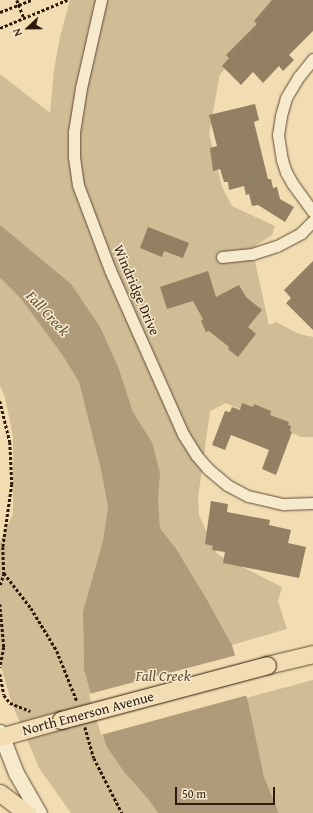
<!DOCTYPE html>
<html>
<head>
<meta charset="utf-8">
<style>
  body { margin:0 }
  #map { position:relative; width:313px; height:813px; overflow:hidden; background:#f1ddb1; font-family:"Gentium Book Plus",serif }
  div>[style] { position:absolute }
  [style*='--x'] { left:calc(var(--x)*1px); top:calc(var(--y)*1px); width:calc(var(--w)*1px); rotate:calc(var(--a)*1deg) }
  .green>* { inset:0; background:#d0bc95 }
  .water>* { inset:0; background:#af9a79 }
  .pier>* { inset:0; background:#f1ddb1 }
  .building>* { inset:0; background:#937f62 }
  .path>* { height:2.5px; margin-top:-1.25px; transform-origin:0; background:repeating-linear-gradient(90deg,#2e190d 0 3px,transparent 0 5px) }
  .roads { filter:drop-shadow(0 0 1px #5f4a36) drop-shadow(0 0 1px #5f4a36) }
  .minor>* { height:11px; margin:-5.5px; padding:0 5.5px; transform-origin:5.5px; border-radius:5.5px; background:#f6e9cc }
  .secondary>* { height:15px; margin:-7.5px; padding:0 7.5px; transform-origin:7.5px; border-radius:7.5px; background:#f6e9cc }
  .primary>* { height:17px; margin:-8.5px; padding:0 8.5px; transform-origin:8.5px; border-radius:8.5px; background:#f1ddb1 }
  .bridges { filter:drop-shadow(0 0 1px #2e190d) drop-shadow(0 0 1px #2e190d) }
  .primary-bridge>* { height:17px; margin:-8.5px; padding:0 8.5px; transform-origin:8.5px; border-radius:8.5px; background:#f1ddb1 }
  span { translate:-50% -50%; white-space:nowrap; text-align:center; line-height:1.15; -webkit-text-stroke:3px #f6e9cc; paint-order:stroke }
  .street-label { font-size:14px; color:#2e190d }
  .water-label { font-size:15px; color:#624d38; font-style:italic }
  .north { position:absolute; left:8px; top:8px; width:40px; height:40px; -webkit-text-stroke:3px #f6e9cc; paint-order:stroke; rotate:248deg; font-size:11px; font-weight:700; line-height:16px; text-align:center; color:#2e190d }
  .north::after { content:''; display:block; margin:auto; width:14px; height:18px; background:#2e190d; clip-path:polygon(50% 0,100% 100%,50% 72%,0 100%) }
  .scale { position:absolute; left:175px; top:787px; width:100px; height:18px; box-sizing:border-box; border:2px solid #2e190d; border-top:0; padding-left:5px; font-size:12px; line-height:14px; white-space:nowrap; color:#2e190d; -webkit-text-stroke:3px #f6e9cc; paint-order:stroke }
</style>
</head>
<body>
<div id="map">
  <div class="green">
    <i style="clip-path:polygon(70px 0,297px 0,220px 74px,209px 134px,222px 187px,232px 206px,275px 226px,272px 235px,252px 248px,269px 325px,276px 322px,299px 334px,313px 337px,313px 437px,301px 437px,226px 403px,210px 411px,198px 498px,199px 515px,217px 554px,282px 587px,278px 601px,287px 629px,232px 645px,206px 598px,177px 550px,160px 528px,152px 442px,133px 412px,119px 369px,0 225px,0 74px,50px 113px,54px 70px,60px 37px)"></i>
    <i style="clip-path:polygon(0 278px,21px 299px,61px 353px,79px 382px,101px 470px,108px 507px,103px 540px,83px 611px,84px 670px,106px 746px,124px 772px,148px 799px,158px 813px,71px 813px,39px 768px,11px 701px,0 663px,0 542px,13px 514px,13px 437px,5px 397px,0 386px)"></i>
    <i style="clip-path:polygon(313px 680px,313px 813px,279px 813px,264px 777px,246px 698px)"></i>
  </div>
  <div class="water">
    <i style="clip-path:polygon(0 225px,71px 284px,100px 327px,119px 369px,133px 412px,152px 442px,160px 473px,158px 501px,160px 528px,177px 550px,206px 598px,232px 645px,248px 702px,264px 777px,279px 813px,158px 813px,148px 799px,124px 772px,106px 746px,84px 670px,83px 611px,103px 540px,108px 507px,101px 470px,79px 382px,61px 353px,21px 299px,0 278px)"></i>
  </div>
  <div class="pier">
    <i style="clip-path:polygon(237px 655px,248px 695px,101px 735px,89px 694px)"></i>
  </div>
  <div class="building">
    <i style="clip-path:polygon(272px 0,313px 0,313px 31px,289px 55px,294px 60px,283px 71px,279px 66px,263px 83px,253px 72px,241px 85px,222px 66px,229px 58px,226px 55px,257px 24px,254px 21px)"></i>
    <i style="clip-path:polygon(255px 104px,259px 120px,254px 122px,268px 179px,271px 179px,273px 188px,277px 187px,280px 199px,294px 207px,285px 222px,258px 205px,252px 206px,249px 194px,246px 195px,244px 186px,229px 190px,228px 182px,224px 182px,220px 169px,213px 171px,210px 148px,217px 146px,209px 115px)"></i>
    <i style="clip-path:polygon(148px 227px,189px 243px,183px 258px,164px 251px,162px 257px,140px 248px)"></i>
    <i style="clip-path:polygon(313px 261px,313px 330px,286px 303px,291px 298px,284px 290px)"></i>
    <i style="clip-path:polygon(208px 271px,216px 297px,239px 285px,246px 297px,262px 310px,248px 327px,256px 334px,238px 357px,228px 349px,229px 347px,209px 331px,206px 332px,201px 321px,203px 319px,193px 301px,167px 309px,160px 287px)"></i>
    <i style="clip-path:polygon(242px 403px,253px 407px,254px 404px,271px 411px,270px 415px,289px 422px,288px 425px,291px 426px,290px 431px,292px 432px,276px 475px,262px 469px,269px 450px,231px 435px,225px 450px,212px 445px,225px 411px,230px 412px,232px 407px,240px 410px)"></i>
    <i style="clip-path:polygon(211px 501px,228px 504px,227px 512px,270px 520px,269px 525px,291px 530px,288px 543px,306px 547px,299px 578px,223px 563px,225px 552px,212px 550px,213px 546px,205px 544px)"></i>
  </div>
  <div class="path">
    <i style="--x:17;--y:0;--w:19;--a:69"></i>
    <i style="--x:0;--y:12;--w:33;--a:-21"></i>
    <i style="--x:0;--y:28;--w:73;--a:-22.7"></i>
    <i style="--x:0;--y:401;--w:42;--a:76.3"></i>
    <i style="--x:10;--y:442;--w:42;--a:87.3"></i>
    <i style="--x:12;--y:484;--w:64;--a:98.1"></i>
    <i style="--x:3;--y:547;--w:26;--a:88"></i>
    <i style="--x:4;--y:573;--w:44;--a:52.4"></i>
    <i style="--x:31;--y:608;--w:50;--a:58.8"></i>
    <i style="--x:57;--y:651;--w:54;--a:68.2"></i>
    <i style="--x:0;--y:585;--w:13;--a:-72"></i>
    <i style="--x:0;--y:604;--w:43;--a:84.7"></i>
    <i style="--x:4;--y:647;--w:21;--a:101"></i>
    <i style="--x:0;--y:674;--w:21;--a:79"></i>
    <i style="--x:4;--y:695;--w:10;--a:53"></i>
    <i style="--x:10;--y:703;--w:22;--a:22"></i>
    <i style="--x:85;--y:727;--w:32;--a:74"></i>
    <i style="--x:94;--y:758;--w:62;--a:63"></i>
  </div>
  <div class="roads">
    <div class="minor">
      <i style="--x:101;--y:0;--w:90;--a:102.8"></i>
      <i style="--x:81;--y:88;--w:45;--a:99"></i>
      <i style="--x:74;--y:132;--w:25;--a:90"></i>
      <i style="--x:74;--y:157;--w:28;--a:82"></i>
      <i style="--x:78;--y:185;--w:91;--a:69.4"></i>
      <i style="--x:110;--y:270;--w:180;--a:66"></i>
      <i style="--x:183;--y:434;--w:25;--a:58"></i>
      <i style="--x:196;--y:455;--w:18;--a:49"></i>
      <i style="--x:208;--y:469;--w:25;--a:40"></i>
      <i style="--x:227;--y:485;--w:24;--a:28"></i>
      <i style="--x:248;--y:496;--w:37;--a:13"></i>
      <i style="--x:284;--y:504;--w:29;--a:-2"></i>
      <i style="--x:313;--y:59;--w:22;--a:129"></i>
      <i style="--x:299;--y:76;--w:26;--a:121"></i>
      <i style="--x:286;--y:98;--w:19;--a:106"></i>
      <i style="--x:281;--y:116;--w:19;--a:99"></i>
      <i style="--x:278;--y:135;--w:25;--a:81"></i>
      <i style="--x:282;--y:160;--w:13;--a:72"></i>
      <i style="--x:286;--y:172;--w:13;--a:61"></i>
      <i style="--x:292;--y:183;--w:36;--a:54"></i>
      <i style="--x:222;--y:257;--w:30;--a:-6"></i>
      <i style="--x:252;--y:254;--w:26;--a:-18"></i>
      <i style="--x:277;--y:246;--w:27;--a:-28"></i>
      <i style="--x:301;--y:233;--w:17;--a:-45"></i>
    </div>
    <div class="secondary">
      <i style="--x:0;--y:732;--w:44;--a:68.7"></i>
      <i style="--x:16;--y:773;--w:46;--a:60.1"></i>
    </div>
    <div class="primary">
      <i style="--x:267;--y:665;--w:47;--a:-13.4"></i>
      <i style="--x:0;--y:737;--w:63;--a:-15.6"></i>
      <i style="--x:0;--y:793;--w:34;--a:37"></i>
    </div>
  </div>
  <div class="bridges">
    <div class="primary-bridge">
      <i style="--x:61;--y:720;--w:213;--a:-14.9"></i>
    </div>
  </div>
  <div class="street-label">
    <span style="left:137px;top:290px;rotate:67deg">Windridge Drive</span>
    <span style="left:88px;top:713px;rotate:-15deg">North Emerson Avenue</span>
  </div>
  <div class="water-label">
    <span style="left:48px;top:313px;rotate:47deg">Fall Creek</span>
    <span style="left:163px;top:676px">Fall Creek</span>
  </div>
  <div class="north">N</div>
  <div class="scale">50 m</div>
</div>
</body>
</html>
